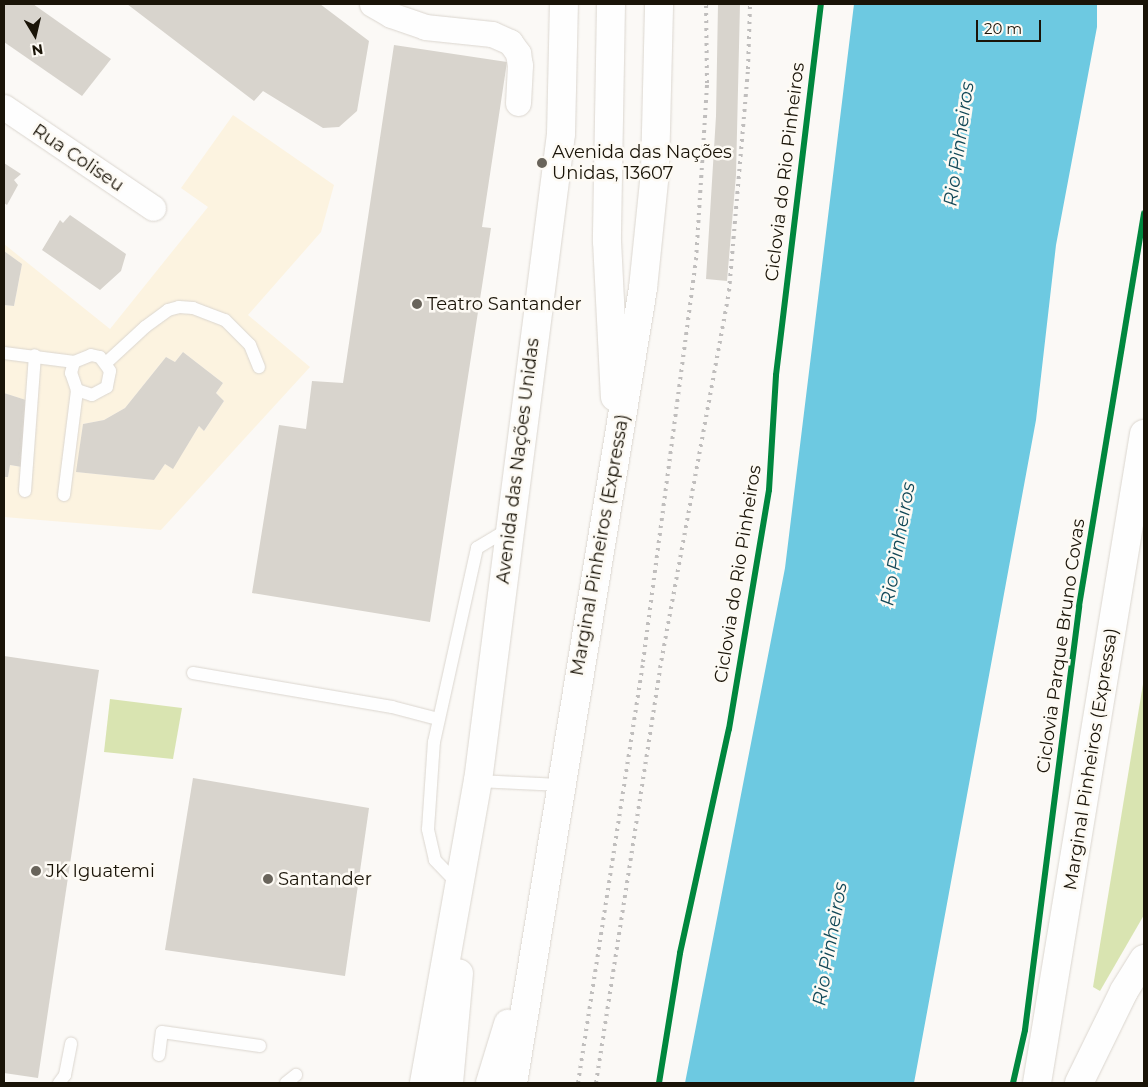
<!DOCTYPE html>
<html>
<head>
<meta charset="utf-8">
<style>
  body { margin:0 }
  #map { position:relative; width:1148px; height:1087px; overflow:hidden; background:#fbf9f6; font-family:Montserrat,sans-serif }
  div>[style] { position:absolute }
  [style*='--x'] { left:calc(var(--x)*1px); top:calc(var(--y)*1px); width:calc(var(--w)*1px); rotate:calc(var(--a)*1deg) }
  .built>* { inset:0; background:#fcf3e0 }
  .green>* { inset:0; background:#d9e4b1 }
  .water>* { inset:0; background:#6dc9e1 }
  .building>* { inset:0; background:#d8d4cd }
  .roads { filter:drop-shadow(0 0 1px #dbd6cf) drop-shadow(0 0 1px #dbd6cf) }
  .service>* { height:12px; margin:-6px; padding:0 6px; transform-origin:6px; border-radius:6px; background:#fefefe }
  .minor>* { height:25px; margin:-12.5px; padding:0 12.5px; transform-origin:12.5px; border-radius:12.5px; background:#fefefe }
  .trunk>* { height:28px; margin:-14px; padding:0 14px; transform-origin:14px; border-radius:14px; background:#fefefe }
  .motorway>* { height:28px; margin:-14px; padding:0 14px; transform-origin:14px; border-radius:14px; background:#fefefe }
  .rail>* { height:4px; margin-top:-2px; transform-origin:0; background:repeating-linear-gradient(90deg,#c0bebd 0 2.5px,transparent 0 7.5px) }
  .cycleway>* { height:6px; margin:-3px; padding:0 3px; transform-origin:3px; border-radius:3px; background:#00873e }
  .dots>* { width:14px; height:14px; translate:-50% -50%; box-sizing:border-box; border:2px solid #fdfaf4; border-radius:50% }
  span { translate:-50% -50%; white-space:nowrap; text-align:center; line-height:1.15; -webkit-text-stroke:5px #fdfaf4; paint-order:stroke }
  .poi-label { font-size:18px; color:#1a1408 }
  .left { translate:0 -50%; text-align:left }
  .street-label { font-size:18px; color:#1a1408 }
  .water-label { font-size:19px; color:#134958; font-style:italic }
  .frame { position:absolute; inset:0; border:5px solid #1a1408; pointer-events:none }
  .north { position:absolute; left:10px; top:10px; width:50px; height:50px; -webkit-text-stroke:4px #fdfaf4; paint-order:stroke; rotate:171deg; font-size:14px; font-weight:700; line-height:20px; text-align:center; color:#1a1408 }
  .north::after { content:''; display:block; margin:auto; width:18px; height:22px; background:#1a1408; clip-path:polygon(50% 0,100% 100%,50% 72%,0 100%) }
  .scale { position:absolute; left:976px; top:20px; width:65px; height:22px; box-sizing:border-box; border:2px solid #1a1408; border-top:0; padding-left:6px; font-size:15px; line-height:18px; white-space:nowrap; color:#1a1408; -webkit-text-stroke:4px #fdfaf4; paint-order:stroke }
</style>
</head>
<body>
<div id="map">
  <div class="built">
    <i style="clip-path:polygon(evenodd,233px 115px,334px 185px,321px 232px,248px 315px,310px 367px,161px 530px,4px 517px,4px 477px,8px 477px,10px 465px,22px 467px,28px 401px,4px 393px,4px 305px,14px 306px,22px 264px,4px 251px,4px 244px,110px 329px,208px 207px,181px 188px,233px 115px,183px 352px,223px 383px,216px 393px,224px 401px,204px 431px,199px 426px,173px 468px,165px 464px,154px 480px,77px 472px,83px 424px,104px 420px,125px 408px,166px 357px,175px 362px,183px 352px)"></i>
  </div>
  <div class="green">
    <i style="clip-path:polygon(1144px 678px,1144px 915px,1100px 991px,1093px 987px)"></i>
    <i style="clip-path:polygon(110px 699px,182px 708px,173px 759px,104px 752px)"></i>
  </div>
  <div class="water">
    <i style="clip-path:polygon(854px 4px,1097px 4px,1097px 27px,1056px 245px,1036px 420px,914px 1083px,685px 1083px,785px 568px)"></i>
  </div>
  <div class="building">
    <i style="clip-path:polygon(4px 4px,33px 4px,111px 59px,82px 96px,4px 42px)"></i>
    <i style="clip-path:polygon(127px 4px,320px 4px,369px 41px,357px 111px,339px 127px,323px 128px,263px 91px,254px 101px)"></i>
    <i style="clip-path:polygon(718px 4px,740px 4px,736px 175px,727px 281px,706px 279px,716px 116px)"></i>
    <i style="clip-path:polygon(394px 45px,507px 62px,482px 227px,491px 228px,430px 622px,252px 593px,279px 425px,306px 429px,312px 381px,343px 383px)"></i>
    <i style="clip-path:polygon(4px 163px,21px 174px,14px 180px,18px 185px,7px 205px,4px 203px)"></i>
    <i style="clip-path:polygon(70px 215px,126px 254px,121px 271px,100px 290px,42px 250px,60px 220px,63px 223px)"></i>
    <i style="clip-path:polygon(4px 251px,22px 264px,14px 306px,4px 305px)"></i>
    <i style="clip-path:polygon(183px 352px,223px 383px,216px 393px,224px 401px,204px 431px,199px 426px,173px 469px,165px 464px,154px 480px,76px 472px,83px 424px,104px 420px,125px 408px,166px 357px,175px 362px)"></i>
    <i style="clip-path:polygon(4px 393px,29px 401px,22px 467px,10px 465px,8px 477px,4px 477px)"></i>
    <i style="clip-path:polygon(4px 656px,99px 670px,38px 1078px,4px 1073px)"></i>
    <i style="clip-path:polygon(193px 778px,369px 808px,345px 976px,165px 950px)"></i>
  </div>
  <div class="roads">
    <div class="service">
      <i style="--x:4;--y:353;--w:71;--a:7.3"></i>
      <i style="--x:74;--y:362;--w:18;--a:-22"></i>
      <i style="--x:91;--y:355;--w:9;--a:13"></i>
      <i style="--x:100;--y:357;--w:17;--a:54"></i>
      <i style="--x:110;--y:371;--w:16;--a:101"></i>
      <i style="--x:107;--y:387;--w:17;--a:152"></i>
      <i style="--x:92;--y:395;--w:16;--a:-162"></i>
      <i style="--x:77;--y:390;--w:18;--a:-109"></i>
      <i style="--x:71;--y:373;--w:11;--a:-75"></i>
      <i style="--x:106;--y:363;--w:53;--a:-42.7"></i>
      <i style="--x:145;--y:327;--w:29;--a:-36"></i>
      <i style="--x:168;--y:310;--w:11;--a:-15"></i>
      <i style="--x:179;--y:307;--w:14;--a:4"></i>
      <i style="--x:193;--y:308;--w:34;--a:21"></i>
      <i style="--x:225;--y:320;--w:35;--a:45"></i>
      <i style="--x:250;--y:345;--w:24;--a:68"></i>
      <i style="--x:25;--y:491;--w:136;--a:-85.8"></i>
      <i style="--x:64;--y:495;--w:106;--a:-82.9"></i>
      <i style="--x:193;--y:673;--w:202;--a:9.7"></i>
      <i style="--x:392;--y:707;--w:48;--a:14.6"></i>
      <i style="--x:478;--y:781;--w:82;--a:2.8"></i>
      <i style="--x:459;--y:885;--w:35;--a:-134"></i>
      <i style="--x:435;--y:860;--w:32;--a:-103"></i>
      <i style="--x:428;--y:829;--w:87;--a:-86.1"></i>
      <i style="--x:434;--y:742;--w:199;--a:-77.5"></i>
      <i style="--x:477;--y:548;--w:37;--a:-31"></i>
      <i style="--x:159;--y:1055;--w:23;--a:-83"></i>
      <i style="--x:162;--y:1032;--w:99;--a:8.1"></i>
      <i style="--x:59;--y:1083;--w:10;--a:-53"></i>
      <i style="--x:65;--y:1075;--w:32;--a:-79"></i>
      <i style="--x:286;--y:1083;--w:13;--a:-39"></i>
    </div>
    <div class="minor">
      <i style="--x:372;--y:4;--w:22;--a:30"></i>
      <i style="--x:391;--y:15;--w:36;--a:19"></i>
      <i style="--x:425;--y:27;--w:67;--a:6"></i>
      <i style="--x:492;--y:34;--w:20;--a:24"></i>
      <i style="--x:510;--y:42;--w:14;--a:54"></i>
      <i style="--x:518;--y:53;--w:12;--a:81"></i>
      <i style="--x:520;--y:65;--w:38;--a:93"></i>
      <i style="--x:4;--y:107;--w:180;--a:34.1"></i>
    </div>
    <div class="trunk">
      <i style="--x:424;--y:1083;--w:307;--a:-79.9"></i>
      <i style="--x:478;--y:781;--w:652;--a:-82.69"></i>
      <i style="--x:561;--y:134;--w:130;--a:-88.7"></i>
      <i style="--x:449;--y:1083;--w:110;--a:-84.8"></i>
    </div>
    <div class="motorway">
      <i style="--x:611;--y:4;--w:237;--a:91"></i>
      <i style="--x:607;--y:241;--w:156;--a:87.1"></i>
      <i style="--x:490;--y:1083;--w:62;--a:-73"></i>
      <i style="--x:513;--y:1083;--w:806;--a:-80.71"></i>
      <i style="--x:643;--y:288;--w:118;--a:-84.1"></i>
      <i style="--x:655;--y:171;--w:167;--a:-88.6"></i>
      <i style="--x:1037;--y:1083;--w:658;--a:-80.64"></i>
      <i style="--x:1079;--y:1083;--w:102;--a:-63.9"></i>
      <i style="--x:1124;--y:991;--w:38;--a:-58"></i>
    </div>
  </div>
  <div class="rail">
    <i style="--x:578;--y:1083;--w:426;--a:-81.2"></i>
    <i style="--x:643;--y:662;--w:405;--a:-82.5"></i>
    <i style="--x:696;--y:260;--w:177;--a:-86.4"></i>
    <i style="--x:707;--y:83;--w:79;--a:-90.7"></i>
    <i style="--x:596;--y:1083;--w:420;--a:-81.2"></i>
    <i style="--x:660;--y:668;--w:383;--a:-79.6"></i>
    <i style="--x:729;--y:291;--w:223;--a:-85.1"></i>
    <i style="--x:748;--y:69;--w:65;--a:-88.2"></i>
  </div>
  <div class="cycleway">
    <i style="--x:659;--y:1083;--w:132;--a:-80.8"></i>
    <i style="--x:680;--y:953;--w:229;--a:-77.7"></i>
    <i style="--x:729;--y:729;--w:242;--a:-80.5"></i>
    <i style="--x:769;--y:490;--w:115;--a:-86.5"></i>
    <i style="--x:776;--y:375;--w:374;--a:-83.1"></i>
    <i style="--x:1013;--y:1083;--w:54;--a:-77.2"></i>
    <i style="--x:1025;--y:1030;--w:427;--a:-82.7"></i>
    <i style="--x:1079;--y:606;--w:398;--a:-80.6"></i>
  </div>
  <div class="dots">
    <i style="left:542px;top:163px;background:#69645b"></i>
    <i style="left:417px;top:304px;background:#69645b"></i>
    <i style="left:36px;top:871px;background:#69645b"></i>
    <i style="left:268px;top:879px;background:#69645b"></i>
  </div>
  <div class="poi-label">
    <span class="left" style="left:552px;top:163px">Avenida das Nações<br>Unidas, 13607</span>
    <span class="left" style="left:427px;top:304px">Teatro Santander</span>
    <span class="left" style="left:46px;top:871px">JK Iguatemi</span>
    <span class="left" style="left:278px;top:879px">Santander</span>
  </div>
  <div class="street-label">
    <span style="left:78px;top:158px;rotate:34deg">Rua Coliseu</span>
    <span style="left:785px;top:172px;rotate:-83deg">Ciclovia do Rio Pinheiros</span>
    <span style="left:518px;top:461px;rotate:-83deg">Avenida das Nações Unidas</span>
    <span style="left:600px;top:545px;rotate:-80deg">Marginal Pinheiros (Expressa)</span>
    <span style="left:738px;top:574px;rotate:-81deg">Ciclovia do Rio Pinheiros</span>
    <span style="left:1061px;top:646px;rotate:-82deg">Ciclovia Parque Bruno Covas</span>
    <span style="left:1091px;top:759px;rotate:-81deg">Marginal Pinheiros (Expressa)</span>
  </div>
  <div class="water-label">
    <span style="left:959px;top:144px;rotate:-82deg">Rio Pinheiros</span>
    <span style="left:898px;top:544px;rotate:-80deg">Rio Pinheiros</span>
    <span style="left:830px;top:944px;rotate:-80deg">Rio Pinheiros</span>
  </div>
  <div class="frame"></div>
  <div class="north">N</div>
  <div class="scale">20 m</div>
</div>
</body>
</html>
